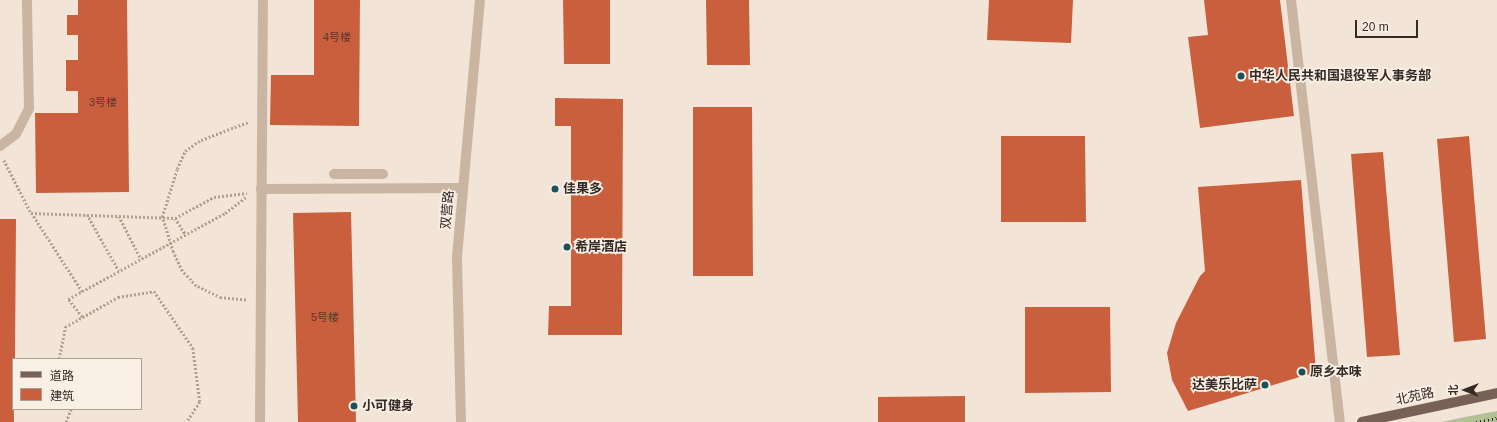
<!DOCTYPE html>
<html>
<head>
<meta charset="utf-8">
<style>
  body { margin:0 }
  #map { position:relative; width:1497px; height:422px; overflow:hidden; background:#f2e5d7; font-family:Arial,"Noto Sans SC",sans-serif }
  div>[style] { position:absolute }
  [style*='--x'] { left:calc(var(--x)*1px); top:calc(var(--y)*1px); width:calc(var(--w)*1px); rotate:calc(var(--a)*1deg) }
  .green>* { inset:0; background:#b3c197 }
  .building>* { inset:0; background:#ca5f3e }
  .path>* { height:2.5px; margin-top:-1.25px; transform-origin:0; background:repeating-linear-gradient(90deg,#b59f8e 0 2px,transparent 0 4px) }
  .minor>* { height:10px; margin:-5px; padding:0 5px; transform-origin:5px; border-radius:5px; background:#cab5a3 }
  .major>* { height:10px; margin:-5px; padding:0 5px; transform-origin:5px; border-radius:5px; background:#776156 }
  .rail>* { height:3px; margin-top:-1.5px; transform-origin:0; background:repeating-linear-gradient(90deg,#352a26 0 1px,transparent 0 4px) }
  .dots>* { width:11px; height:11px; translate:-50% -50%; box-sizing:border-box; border:2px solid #f9efe4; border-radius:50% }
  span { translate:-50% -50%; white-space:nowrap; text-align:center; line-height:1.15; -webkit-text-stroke:3.5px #f9efe4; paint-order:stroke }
  .number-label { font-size:11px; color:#5a372c }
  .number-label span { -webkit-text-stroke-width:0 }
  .poi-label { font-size:13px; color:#352a26; font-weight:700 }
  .left { translate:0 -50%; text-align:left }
  .right { translate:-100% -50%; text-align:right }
  .street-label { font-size:13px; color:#352a26 }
  .legend { position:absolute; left:12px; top:358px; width:130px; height:52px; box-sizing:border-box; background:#f9efe4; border:1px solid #aba098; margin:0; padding:5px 7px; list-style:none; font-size:12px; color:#352a26 }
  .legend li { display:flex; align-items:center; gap:8px; height:20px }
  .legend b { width:20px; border:1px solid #aba098 }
  .north { position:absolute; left:1445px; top:370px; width:40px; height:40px; -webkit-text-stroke:3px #f9efe4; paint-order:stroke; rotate:270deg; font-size:11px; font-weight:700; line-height:16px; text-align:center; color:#352a26 }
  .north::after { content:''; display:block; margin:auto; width:14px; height:18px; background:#352a26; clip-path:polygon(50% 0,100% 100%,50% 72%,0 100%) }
  .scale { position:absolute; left:1355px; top:20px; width:63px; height:18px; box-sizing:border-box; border:2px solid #352a26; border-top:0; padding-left:5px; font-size:12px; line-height:14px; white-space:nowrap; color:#352a26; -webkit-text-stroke:3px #f9efe4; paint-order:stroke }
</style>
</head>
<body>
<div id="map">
  <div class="green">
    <i style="clip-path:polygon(1497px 411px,1497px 422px,1441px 422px,1465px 417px)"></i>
  </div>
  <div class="building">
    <i style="clip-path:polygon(78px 0,127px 0,129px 192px,36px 193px,35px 113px,78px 113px,78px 91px,66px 91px,66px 60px,78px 60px,78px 35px,67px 35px,67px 15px,78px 15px)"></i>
    <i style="clip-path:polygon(314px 0,360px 0,359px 126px,270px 125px,271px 75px,314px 75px)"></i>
    <i style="clip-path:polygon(563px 0,610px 0,610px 64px,564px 64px)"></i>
    <i style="clip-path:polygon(706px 0,749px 0,750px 65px,707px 65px)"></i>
    <i style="clip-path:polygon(989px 0,1073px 0,1071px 43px,987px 40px)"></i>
    <i style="clip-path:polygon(1204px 0,1280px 0,1294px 116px,1200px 128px,1188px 37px,1208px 35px)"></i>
    <i style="clip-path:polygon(555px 98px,623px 99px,622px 335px,548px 335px,549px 306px,571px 306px,571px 126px,555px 126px)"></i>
    <i style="clip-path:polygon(693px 107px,752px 107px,753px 276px,693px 276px)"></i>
    <i style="clip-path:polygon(1001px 136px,1085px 136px,1086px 222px,1001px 222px)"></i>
    <i style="clip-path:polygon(1469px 136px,1486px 339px,1454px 342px,1437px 139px)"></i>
    <i style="clip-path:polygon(1383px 152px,1400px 355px,1367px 357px,1351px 154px)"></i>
    <i style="clip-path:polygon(1301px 180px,1316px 372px,1188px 411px,1172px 380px,1167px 353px,1176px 323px,1200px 276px,1205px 271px,1198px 187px)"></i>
    <i style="clip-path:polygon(351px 212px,356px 422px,298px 422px,293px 213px)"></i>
    <i style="clip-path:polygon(0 219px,16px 219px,15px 359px,13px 359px,14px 422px,0 422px)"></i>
    <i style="clip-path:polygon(1025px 307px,1110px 307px,1111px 392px,1025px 393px)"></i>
    <i style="clip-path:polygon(965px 396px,965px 422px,878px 422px,878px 397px)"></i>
  </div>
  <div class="path">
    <i style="--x:4;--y:160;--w:59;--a:63"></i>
    <i style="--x:87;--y:214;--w:65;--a:60.7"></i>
    <i style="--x:119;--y:216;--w:48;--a:62.9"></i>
    <i style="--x:175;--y:218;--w:44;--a:-28.3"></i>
    <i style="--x:214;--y:197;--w:33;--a:-7"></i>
    <i style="--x:82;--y:292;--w:94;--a:-122.8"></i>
    <i style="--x:31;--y:213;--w:144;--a:2"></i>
    <i style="--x:175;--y:218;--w:20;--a:57"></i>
    <i style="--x:246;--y:300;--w:25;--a:-175"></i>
    <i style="--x:221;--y:298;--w:28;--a:-154"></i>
    <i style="--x:196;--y:286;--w:21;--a:-133"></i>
    <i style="--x:182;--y:271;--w:21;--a:-115"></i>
    <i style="--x:173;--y:252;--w:37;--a:-107"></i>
    <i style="--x:162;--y:217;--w:50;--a:-72.6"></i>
    <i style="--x:177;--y:169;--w:20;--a:-66"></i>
    <i style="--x:185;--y:151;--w:19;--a:-35"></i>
    <i style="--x:201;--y:140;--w:50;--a:-21"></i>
    <i style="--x:82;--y:317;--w:23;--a:-128"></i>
    <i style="--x:68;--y:299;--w:179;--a:-28.7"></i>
    <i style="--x:225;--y:213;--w:26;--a:-37"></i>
    <i style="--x:59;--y:359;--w:33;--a:-79"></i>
    <i style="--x:65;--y:327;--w:61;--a:-29.5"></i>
    <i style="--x:118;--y:297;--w:36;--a:-9"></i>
    <i style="--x:154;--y:291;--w:69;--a:55.6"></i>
    <i style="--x:193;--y:348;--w:54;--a:82.6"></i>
    <i style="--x:200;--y:402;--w:24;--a:123"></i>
    <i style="--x:66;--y:422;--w:14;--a:-69"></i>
  </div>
  <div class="minor">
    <i style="--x:1291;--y:0;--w:425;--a:83.4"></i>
    <i style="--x:0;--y:146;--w:20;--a:-37"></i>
    <i style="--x:16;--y:134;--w:28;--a:-63"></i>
    <i style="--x:29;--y:109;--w:109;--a:-91.1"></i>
    <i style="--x:334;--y:174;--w:49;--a:0"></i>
    <i style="--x:261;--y:189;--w:202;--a:-0.3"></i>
    <i style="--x:260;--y:422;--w:422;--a:-89.6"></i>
    <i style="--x:461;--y:422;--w:165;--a:-91.4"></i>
    <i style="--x:457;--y:257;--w:258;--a:-84.9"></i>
  </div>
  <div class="major">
    <i style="--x:1362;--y:422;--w:138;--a:-12.1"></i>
  </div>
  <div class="rail">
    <i style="--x:1476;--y:422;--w:21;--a:-11"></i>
  </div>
  <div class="dots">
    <i style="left:1241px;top:76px;background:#1a5357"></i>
    <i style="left:555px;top:189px;background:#1a5357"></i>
    <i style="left:567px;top:247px;background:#1a5357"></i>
    <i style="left:1302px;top:372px;background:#1a5357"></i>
    <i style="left:1265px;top:385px;background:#1a5357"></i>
    <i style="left:354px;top:406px;background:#1a5357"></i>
  </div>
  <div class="number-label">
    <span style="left:337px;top:37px">4号楼</span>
    <span style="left:103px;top:102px">3号楼</span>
    <span style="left:325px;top:317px">5号楼</span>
  </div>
  <div class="poi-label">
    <span class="left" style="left:1249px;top:76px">中华人民共和国退役军人事务部</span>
    <span class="left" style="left:563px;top:189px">佳果多</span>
    <span class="left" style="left:575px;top:247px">希岸酒店</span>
    <span class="left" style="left:1310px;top:372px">原乡本味</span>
    <span class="right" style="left:1257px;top:385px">达美乐比萨</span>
    <span class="left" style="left:362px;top:406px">小可健身</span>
  </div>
  <div class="street-label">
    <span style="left:448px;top:210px;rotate:-85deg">双营路</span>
    <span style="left:1415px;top:397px;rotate:-12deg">北苑路</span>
  </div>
  <ul class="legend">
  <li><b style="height:5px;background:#776156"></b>道路</li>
  <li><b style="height:11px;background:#ca5f3e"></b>建筑</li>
  </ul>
  <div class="north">北</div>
  <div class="scale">20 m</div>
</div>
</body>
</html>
